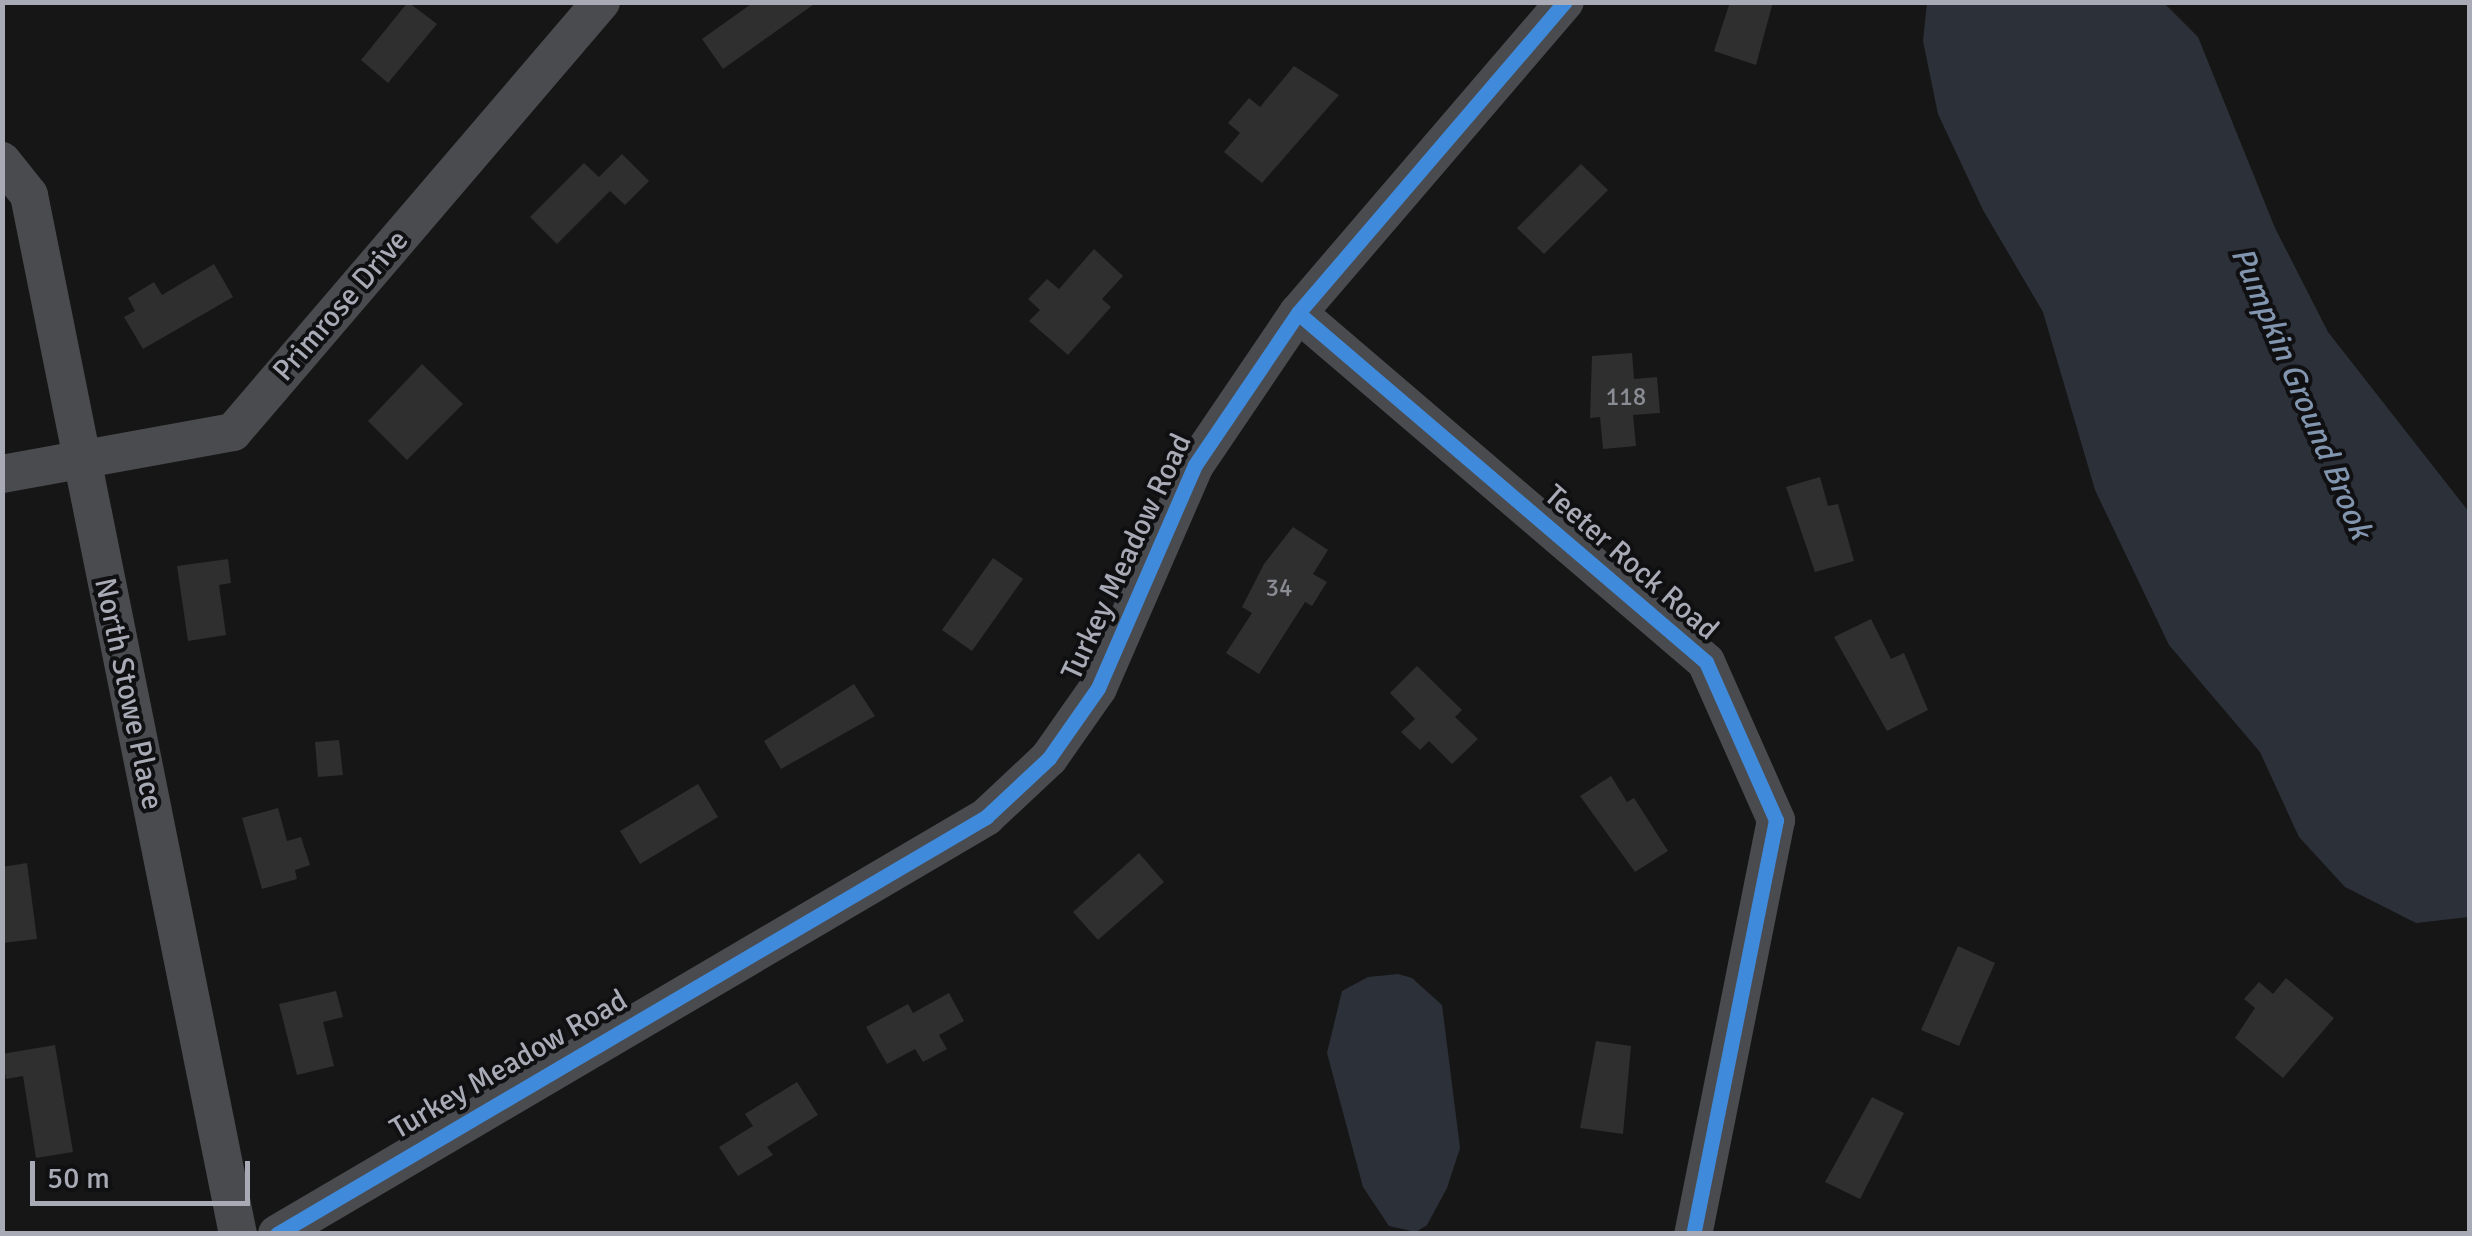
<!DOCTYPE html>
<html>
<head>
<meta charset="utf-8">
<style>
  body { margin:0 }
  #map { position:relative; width:2472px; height:1236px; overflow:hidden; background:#161616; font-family:Signika,sans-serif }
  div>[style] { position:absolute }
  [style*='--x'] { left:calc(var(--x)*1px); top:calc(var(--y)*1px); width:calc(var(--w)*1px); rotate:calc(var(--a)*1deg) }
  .water>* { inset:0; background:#2c3139 }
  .building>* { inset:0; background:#2f2f30 }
  .minor>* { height:38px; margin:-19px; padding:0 19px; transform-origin:19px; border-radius:19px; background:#4a4b4e }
  .cycleway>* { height:15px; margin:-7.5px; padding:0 7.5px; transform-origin:7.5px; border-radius:7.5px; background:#408adc }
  span { translate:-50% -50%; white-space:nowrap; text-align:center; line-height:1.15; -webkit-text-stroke:8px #101012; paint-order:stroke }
  .number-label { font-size:25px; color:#8a8c94 }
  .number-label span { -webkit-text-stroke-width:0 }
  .street-label { font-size:30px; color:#a8abb6 }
  .water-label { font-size:32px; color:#8295ae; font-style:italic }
  .frame { position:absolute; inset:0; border:5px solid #a8abb6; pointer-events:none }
  .scale { position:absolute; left:30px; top:1161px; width:220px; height:45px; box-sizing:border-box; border:5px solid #a8abb6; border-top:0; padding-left:12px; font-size:30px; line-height:35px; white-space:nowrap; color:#a8abb6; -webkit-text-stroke:8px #101012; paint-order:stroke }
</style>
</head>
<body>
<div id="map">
  <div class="water">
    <i style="clip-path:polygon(1927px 3px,2164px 3px,2198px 37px,2275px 228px,2328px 332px,2469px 512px,2469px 917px,2416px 923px,2345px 887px,2299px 837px,2260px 752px,2169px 645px,2095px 490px,2043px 312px,1983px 210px,1938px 114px,1923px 41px)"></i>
    <i style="clip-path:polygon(1398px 974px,1412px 978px,1442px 1005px,1460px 1148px,1447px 1188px,1427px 1225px,1416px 1232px,1389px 1226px,1363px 1187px,1327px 1053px,1342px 991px,1368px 977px)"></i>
  </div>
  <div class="building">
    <i style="clip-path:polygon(408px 2px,437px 24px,388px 83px,361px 60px)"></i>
    <i style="clip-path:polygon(754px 2px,817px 2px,723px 69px,702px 39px)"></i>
    <i style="clip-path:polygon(1730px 2px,1773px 2px,1756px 65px,1714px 51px)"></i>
    <i style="clip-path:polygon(1294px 66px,1339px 95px,1262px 183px,1224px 152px,1240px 133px,1228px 123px,1249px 98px,1260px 107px)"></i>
    <i style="clip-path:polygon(622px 154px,649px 181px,625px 205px,610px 191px,557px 244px,530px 217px,584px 163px,599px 177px)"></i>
    <i style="clip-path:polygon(1581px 164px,1608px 190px,1544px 254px,1517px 228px)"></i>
    <i style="clip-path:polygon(1094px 249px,1123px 276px,1102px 299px,1111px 307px,1068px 355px,1029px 321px,1040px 310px,1028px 299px,1047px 279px,1059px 289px)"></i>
    <i style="clip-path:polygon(214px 264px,233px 297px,143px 349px,124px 317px,135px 311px,128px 298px,154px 282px,162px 295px)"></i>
    <i style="clip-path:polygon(1632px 353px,1634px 379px,1657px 377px,1660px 413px,1633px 415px,1636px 446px,1603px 449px,1600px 417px,1590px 418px,1592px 356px)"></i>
    <i style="clip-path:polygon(422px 364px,463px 404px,407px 460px,368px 421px)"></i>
    <i style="clip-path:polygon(1820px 477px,1828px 506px,1838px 504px,1854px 561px,1815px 572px,1786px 487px)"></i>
    <i style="clip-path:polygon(1293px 527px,1328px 550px,1313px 574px,1327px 582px,1312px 606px,1305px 602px,1259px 674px,1226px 653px,1252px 613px,1242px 607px,1264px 564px)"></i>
    <i style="clip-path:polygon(993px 558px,1023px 579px,972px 651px,942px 630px)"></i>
    <i style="clip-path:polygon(228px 559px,231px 583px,219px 585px,226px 635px,188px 641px,177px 566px)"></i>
    <i style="clip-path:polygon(1871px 619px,1891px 659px,1904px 653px,1928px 710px,1887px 731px,1834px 637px)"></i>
    <i style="clip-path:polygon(1417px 666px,1462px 710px,1455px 717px,1478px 739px,1452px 764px,1429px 741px,1420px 750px,1401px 732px,1415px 719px,1390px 693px)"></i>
    <i style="clip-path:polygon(854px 684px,875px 716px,781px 769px,764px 741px)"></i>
    <i style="clip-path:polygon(339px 740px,343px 775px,318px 777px,315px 742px)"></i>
    <i style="clip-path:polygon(1611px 776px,1627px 802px,1634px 798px,1668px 851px,1635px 872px,1580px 796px)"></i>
    <i style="clip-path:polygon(698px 784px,718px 817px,640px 864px,620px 831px)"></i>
    <i style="clip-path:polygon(278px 808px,287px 841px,301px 837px,310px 865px,295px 870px,297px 879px,262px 889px,242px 818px)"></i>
    <i style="clip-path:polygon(1139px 853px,1164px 882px,1098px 940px,1073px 912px)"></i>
    <i style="clip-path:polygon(27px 863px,37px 939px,2px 943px,2px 867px)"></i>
    <i style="clip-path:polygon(1958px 946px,1995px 963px,1959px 1046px,1921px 1030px)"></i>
    <i style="clip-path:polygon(2286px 978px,2334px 1018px,2283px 1078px,2235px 1038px,2255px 1008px,2244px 999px,2259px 982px,2273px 994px)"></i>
    <i style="clip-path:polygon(336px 991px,343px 1017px,323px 1022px,334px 1066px,297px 1075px,279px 1004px)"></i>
    <i style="clip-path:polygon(949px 993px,964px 1021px,939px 1035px,947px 1049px,923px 1062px,915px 1049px,887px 1064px,866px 1027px,908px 1004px,913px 1013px)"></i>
    <i style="clip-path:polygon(1596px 1041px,1631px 1046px,1623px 1134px,1580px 1128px)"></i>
    <i style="clip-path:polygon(55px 1045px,73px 1152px,36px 1158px,23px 1076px,6px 1079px,2px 1054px)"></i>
    <i style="clip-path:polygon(797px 1082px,818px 1115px,767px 1147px,773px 1155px,738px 1176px,719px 1147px,753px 1126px,745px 1114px)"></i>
    <i style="clip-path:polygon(1872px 1097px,1904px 1113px,1860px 1199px,1825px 1182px)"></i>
  </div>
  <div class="minor">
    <i style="--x:2;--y:161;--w:43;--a:51.5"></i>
    <i style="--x:29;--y:195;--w:1060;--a:78.63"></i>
    <i style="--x:1298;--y:313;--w:537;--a:40.54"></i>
    <i style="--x:1706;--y:662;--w:173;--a:66.1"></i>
    <i style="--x:1776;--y:820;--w:422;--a:101.3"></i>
    <i style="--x:2;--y:474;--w:235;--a:-10.3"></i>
    <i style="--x:233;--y:432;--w:566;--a:-49.44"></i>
    <i style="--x:277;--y:1234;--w:823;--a:-30.46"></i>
    <i style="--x:986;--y:817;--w:86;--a:-43.1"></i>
    <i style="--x:1049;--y:758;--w:85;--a:-55"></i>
    <i style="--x:1098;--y:688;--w:243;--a:-66.5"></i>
    <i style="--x:1195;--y:465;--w:184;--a:-55.9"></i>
    <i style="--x:1298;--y:313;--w:410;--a:-49.4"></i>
  </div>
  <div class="cycleway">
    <i style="--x:1298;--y:313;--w:537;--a:40.54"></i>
    <i style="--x:1706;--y:662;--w:173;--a:66.1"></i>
    <i style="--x:1776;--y:820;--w:422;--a:101.3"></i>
    <i style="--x:277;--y:1234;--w:823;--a:-30.46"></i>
    <i style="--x:986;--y:817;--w:86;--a:-43.1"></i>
    <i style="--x:1049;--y:758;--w:85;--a:-55"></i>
    <i style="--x:1098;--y:688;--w:243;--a:-66.5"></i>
    <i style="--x:1195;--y:465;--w:184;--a:-55.9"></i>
    <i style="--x:1298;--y:313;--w:410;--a:-49.4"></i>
  </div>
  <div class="number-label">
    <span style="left:1626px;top:397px">118</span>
    <span style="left:1279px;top:588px">34</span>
  </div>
  <div class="street-label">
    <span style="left:341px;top:306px;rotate:-49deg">Primrose Drive</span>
    <span style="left:1127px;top:557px;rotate:-65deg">Turkey Meadow Road</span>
    <span style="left:1631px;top:563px;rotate:41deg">Teeter Rock Road</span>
    <span style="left:128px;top:694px;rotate:78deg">North Stowe Place</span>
    <span style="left:509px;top:1065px;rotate:-30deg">Turkey Meadow Road</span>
  </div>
  <div class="water-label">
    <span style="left:2301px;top:393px;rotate:67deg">Pumpkin Ground Brook</span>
  </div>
  <div class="frame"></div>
  <div class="scale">50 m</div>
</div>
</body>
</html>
